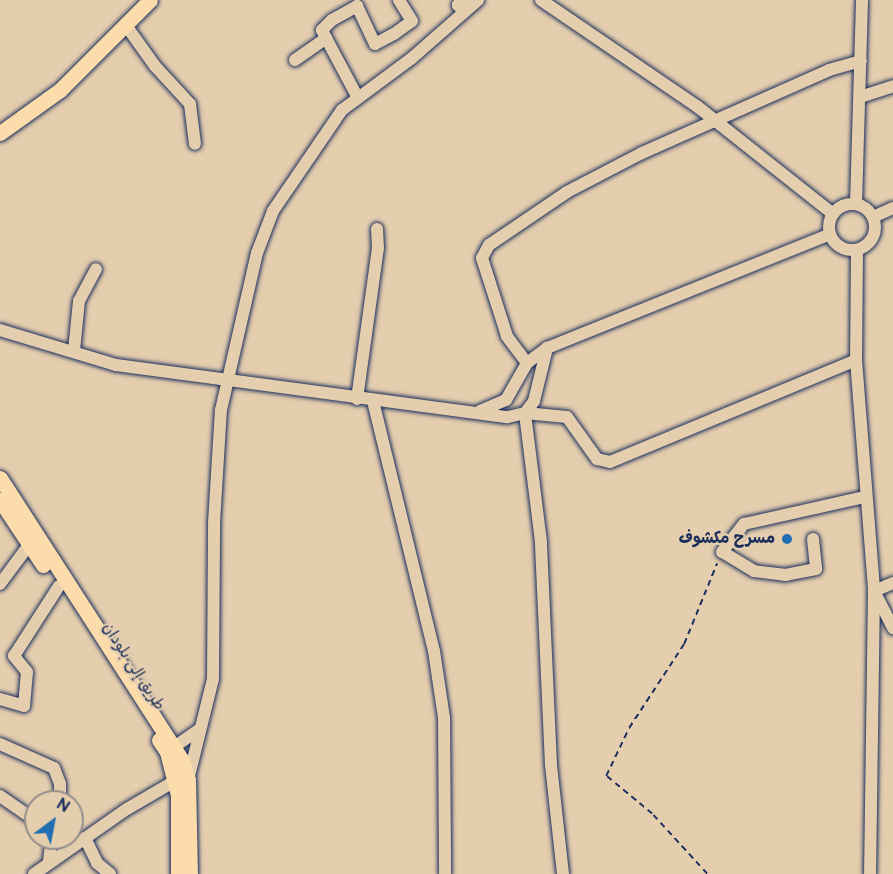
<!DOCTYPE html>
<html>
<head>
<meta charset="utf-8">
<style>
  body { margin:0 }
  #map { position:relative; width:893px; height:874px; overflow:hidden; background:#e5ceae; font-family:"Balsamiq Sans","Playpen Sans Arabic",sans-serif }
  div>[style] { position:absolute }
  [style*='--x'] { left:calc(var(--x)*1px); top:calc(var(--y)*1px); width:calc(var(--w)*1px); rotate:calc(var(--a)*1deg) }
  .path>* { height:1.5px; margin-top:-0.75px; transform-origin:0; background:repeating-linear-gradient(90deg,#1b2f5e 0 6px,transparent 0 10.5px) }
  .roads { filter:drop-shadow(0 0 2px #1b2f5e) drop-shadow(0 0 2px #1b2f5e) }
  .minor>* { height:12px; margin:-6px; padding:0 6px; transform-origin:6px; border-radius:6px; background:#e5ceae }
  .minor>.ring { margin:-6px; padding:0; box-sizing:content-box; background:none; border:12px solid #e5ceae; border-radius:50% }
  .major>* { height:15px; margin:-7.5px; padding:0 7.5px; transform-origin:7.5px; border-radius:7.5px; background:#fddcac }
  .dots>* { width:16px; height:16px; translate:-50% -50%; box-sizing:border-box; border:3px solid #e5ceae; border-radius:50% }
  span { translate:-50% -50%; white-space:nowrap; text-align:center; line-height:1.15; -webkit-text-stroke:4.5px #e5ceae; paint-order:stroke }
  .poi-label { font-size:16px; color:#1b2f5e; font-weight:700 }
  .right { translate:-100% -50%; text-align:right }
  .street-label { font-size:16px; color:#1b2f5e }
  .north { position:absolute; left:24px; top:790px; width:60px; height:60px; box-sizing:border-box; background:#e5ceae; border:2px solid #948e8e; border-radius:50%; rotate:32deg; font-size:16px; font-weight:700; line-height:24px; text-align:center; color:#1b2f5e }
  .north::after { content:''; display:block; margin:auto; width:21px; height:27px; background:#1f6fb2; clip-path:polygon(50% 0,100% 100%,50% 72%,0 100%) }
</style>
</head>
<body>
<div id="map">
  <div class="path">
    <i style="--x:707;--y:874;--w:81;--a:-132.5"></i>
    <i style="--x:652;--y:814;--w:60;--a:-140.4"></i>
    <i style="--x:606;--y:776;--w:53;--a:-64.4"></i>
    <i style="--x:629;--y:728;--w:100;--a:-56.8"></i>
    <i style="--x:684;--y:644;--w:87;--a:-67.8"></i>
  </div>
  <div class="roads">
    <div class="minor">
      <i style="--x:464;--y:0;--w:8;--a:140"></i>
      <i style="--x:458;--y:5;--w:9;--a:49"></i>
      <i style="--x:541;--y:0;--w:190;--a:34.3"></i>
      <i style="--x:698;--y:107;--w:172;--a:38.4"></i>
      <i style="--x:125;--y:24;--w:52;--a:54.5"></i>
      <i style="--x:155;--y:66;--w:52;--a:47.4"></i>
      <i style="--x:190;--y:104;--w:40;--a:82.9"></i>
      <i style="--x:326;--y:38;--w:68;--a:61.9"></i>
      <i style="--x:295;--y:60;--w:38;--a:-35"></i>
      <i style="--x:326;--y:38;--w:9;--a:-117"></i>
      <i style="--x:322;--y:30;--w:14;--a:-45"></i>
      <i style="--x:332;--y:20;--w:29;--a:-29"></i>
      <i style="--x:357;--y:6;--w:42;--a:64.7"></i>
      <i style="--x:375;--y:44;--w:21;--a:-28"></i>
      <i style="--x:394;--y:34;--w:22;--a:-36"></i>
      <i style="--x:412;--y:21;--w:25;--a:-122"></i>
      <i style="--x:860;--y:97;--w:35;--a:-18"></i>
      <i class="ring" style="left:829px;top:204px;width:34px;height:34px"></i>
      <i style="--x:856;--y:204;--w:204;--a:-88.3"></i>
      <i style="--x:873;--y:217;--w:22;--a:-24"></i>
      <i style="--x:857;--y:250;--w:110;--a:90.5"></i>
      <i style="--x:856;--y:360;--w:232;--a:85.5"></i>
      <i style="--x:874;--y:591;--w:283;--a:90.8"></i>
      <i style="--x:0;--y:330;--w:121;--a:16.8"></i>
      <i style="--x:116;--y:365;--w:395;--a:7.6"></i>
      <i style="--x:508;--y:417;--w:17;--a:-13"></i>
      <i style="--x:525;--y:413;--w:15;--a:-53"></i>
      <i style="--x:534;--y:401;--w:55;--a:-76.2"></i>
      <i style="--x:74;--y:351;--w:50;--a:-84.3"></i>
      <i style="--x:79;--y:301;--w:36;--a:-62"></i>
      <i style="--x:527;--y:363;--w:34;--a:-127"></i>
      <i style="--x:507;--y:336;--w:82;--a:-107.8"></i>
      <i style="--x:482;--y:258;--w:15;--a:-62"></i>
      <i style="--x:489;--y:245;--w:94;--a:-34.2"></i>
      <i style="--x:567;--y:192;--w:85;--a:-27.5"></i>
      <i style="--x:642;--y:153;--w:205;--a:-23.9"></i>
      <i style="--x:829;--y:70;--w:33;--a:-16"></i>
      <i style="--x:357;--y:399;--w:152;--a:-82.1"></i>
      <i style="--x:378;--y:248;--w:19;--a:-93"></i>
      <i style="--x:373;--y:401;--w:257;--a:76.3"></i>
      <i style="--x:434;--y:651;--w:68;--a:81.5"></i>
      <i style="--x:444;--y:718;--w:156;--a:89.6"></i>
      <i style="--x:480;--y:411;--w:28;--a:-23"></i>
      <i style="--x:506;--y:400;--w:43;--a:-60.4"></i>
      <i style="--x:527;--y:363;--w:25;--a:-37"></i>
      <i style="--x:547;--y:348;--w:305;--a:-21.9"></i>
      <i style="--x:813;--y:539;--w:30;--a:84"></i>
      <i style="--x:816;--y:569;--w:31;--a:169"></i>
      <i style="--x:786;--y:575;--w:32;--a:-173"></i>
      <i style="--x:754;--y:571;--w:37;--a:-149"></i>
      <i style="--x:722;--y:552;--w:36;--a:-52"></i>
      <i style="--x:744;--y:524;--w:124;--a:-12.6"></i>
      <i style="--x:893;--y:583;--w:21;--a:157"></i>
      <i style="--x:874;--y:591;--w:42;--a:62.8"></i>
      <i style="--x:0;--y:584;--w:49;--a:-53.4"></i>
      <i style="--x:0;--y:699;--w:25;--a:16"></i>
      <i style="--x:24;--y:706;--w:34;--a:-85"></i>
      <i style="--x:27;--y:672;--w:21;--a:-129"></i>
      <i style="--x:14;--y:656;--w:83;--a:-57.3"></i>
      <i style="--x:0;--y:744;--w:59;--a:24"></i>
      <i style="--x:54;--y:768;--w:17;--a:69"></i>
      <i style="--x:60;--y:784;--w:18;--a:90"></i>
      <i style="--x:167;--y:752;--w:40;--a:-34.9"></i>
      <i style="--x:0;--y:796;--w:44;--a:34.8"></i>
      <i style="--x:85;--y:838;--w:28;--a:64"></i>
      <i style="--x:97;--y:863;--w:17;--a:40"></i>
      <i style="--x:49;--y:861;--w:23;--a:-83"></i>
      <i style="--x:34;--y:874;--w:113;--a:-35"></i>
      <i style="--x:127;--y:809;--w:56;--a:-30.3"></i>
      <i style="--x:175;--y:781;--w:13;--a:-4"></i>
      <i style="--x:188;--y:780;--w:104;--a:-76.1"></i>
      <i style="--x:213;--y:679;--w:156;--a:-89.6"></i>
      <i style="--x:214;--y:523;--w:113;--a:-86.5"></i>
      <i style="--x:221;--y:410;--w:161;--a:-77.1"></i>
      <i style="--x:257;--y:253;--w:45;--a:-69.1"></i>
      <i style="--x:273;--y:211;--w:122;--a:-55.7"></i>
      <i style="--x:342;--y:110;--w:87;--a:-36.6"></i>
      <i style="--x:412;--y:58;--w:88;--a:-41.3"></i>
      <i style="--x:563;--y:874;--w:110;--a:-96.3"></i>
      <i style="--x:551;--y:765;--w:223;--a:-92.6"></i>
      <i style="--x:541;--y:542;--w:130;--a:-97.1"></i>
      <i style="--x:525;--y:413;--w:42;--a:5.4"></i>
      <i style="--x:567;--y:417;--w:52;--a:54.5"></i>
      <i style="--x:597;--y:459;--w:13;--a:13"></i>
      <i style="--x:610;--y:462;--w:266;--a:-22.5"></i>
    </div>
    <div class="major">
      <i style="--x:0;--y:133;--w:74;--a:-35.6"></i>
      <i style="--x:60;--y:90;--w:127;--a:-45"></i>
      <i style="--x:0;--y:478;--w:336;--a:57.2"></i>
      <i style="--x:182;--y:760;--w:21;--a:73"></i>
      <i style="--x:188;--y:780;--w:94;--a:88.8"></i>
      <i style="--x:0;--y:500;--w:78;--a:56.5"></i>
      <i style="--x:159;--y:740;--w:14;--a:56"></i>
      <i style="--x:167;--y:752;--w:44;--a:75.7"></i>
      <i style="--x:178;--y:795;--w:79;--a:90"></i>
    </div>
  </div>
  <div class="dots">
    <i style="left:787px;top:539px;background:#1f6fb2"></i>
  </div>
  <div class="poi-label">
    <span class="right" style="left:775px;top:539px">مسرح مكشوف</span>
  </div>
  <div class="street-label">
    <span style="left:133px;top:667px;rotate:57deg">طريق إلى بلودان</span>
  </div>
  <div class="north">N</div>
</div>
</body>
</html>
